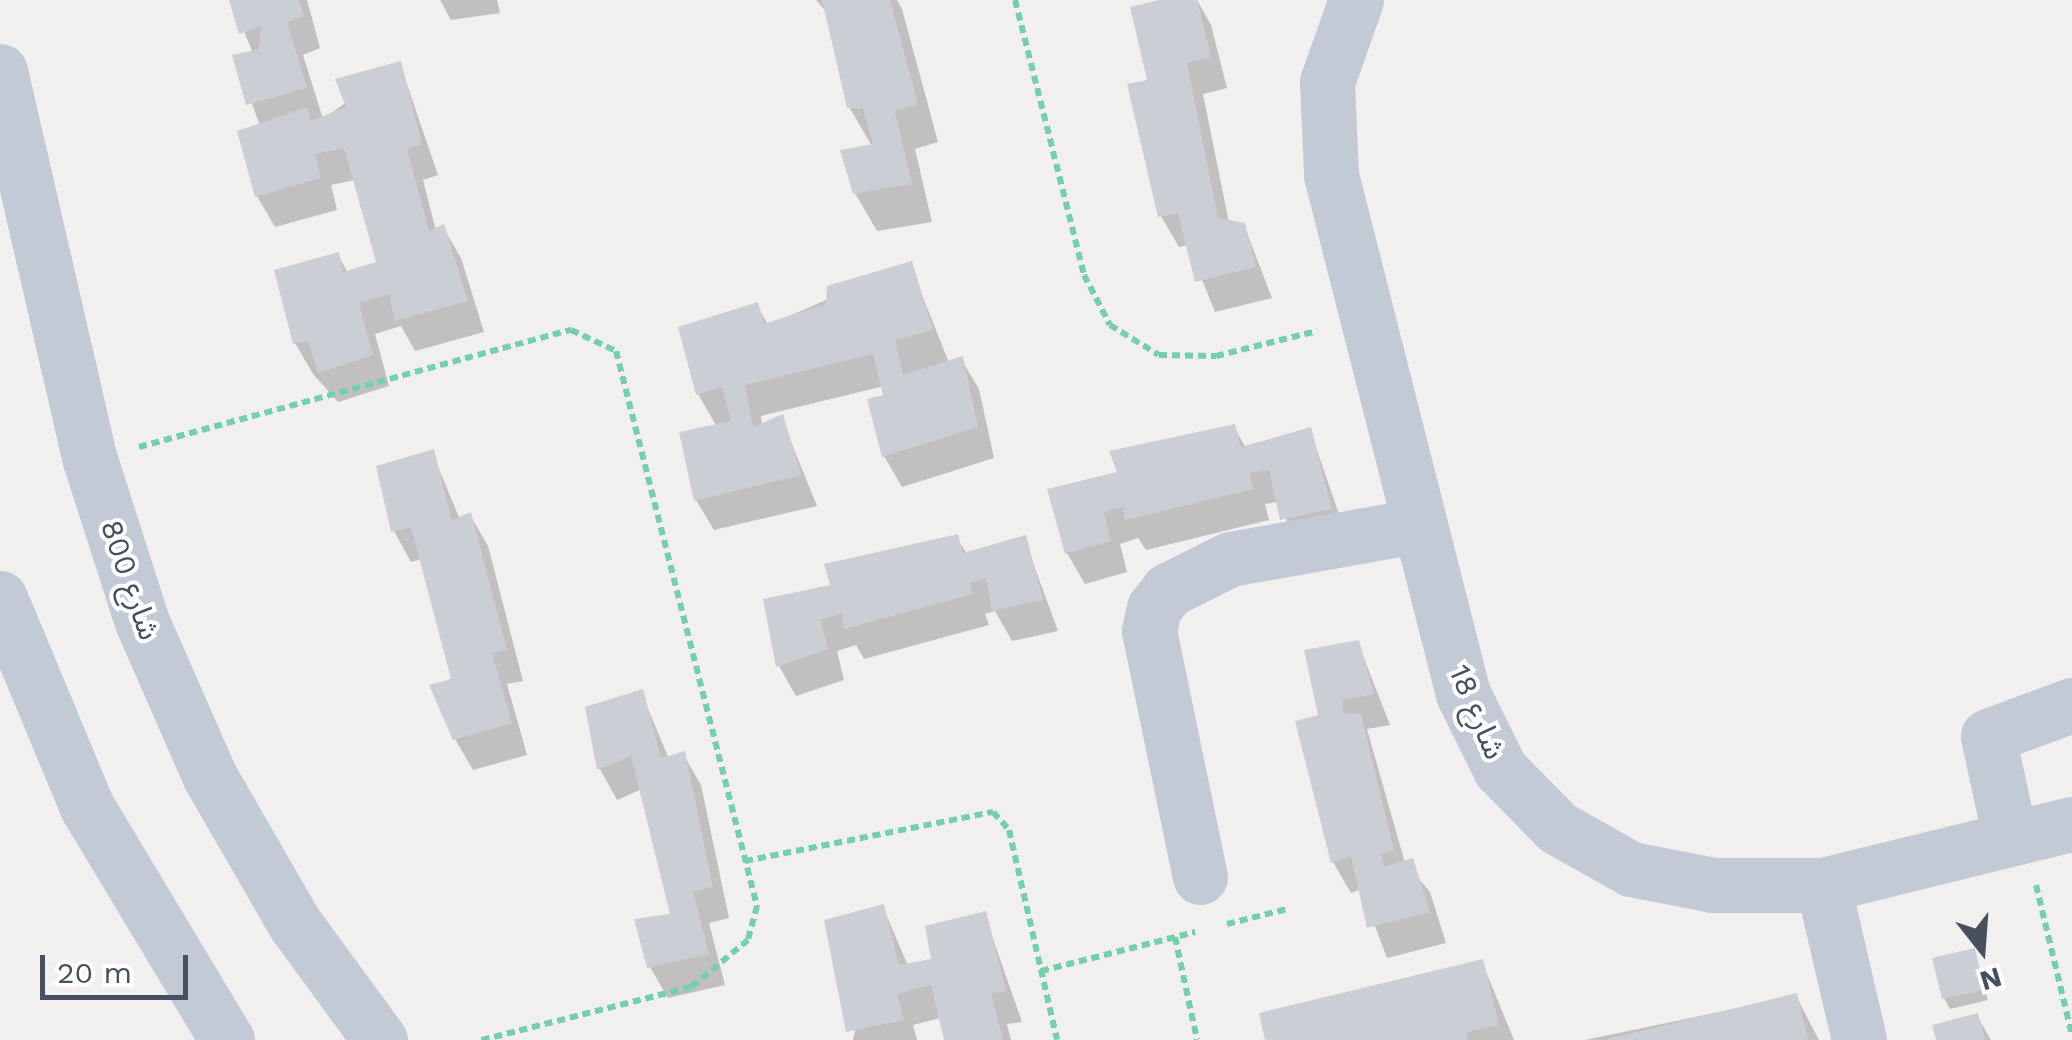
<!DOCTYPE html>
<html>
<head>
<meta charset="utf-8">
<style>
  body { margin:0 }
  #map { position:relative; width:2072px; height:1040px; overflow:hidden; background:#f2efef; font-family:"Work Sans","Noto Sans Arabic",sans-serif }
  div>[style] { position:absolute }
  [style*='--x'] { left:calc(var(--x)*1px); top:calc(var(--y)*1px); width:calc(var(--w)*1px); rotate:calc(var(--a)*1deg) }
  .shadow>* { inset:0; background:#0003 }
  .building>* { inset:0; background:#cbced4 }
  .path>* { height:6px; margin-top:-3px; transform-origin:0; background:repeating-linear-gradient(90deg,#72d1ac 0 8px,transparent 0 13px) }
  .minor>* { height:55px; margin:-27.5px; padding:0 27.5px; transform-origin:27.5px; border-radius:27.5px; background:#c2cad5 }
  span { translate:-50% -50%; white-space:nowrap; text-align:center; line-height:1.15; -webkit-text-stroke:8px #fff; paint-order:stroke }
  .street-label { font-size:30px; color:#46505e }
  .north { position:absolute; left:1932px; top:900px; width:100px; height:100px; -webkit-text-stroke:8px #fff; paint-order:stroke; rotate:163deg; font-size:28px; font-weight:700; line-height:40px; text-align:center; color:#46505e }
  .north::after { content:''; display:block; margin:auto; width:35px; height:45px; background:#46505e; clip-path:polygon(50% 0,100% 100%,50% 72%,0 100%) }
  .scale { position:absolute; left:40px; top:955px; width:148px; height:45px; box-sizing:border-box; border:5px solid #46505e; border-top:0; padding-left:12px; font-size:30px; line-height:35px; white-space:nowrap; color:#46505e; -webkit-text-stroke:8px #fff; paint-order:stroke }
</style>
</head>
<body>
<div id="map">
  <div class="shadow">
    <i style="clip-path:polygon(231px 0,307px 0,320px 48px,303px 55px,323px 119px,400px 64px,438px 175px,423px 180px,436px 231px,443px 227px,461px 258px,484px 332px,415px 351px,401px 326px,375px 334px,389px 386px,338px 402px,313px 374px,295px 343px,338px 255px,348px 273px,379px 264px,355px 180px,331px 185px,337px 210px,275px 227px,257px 196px,260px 126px,235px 57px,253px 53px)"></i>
    <i style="clip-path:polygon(440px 0,497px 0,500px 13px,451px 20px)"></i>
    <i style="clip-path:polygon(816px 0,897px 0,902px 9px,938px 142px,915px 149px,932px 222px,877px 231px,855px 193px,872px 146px,849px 107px,828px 14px)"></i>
    <i style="clip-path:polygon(1169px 0,1197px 0,1211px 25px,1227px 88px,1203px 94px,1229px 223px,1244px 225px,1272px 298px,1215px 312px,1188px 245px,1179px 247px,1161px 216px,1150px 81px)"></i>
    <i style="clip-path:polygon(910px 264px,949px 363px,961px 359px,979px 389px,994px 458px,902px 487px,884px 456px,884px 386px,761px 416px,762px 425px,781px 417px,817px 506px,714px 530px,696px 500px,717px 427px,698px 394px,757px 305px,768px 325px)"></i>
    <i style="clip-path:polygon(1234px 427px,1246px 448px,1310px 430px,1348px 540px,1300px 550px,1278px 502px,1265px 504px,1269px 520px,1146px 550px,1138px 538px,1120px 544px,1127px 572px,1085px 584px,1067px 553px,1120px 474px)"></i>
    <i style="clip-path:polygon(432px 452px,460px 520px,470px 515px,488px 546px,523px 681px,507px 684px,527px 755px,473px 770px,455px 739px,454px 680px,422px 559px,411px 562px,394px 531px)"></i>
    <i style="clip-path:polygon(956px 537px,967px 554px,1024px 538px,1058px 631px,1012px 641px,995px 611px,985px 614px,989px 625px,864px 659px,856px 645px,837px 651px,844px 680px,796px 696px,779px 666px,833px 587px)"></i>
    <i style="clip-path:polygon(1358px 643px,1390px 725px,1367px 729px,1405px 863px,1430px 892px,1446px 943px,1387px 958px,1361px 889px,1351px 893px,1333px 862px,1298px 723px,1321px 717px)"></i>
    <i style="clip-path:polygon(641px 692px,669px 759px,683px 754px,701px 785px,729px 918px,709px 923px,725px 985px,668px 998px,650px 967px,673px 916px,642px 789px,617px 800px,600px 769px,588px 709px)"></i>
    <i style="clip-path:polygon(883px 907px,908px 966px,934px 961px,984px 913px,1022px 1022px,1007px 1024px,1011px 1040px,946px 1040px,941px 1018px,913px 1025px,917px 1040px,853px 1040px)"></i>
    <i style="clip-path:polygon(1973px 951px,1988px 1000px,1950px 1009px,1944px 998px)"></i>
    <i style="clip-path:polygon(1482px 962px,1514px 1040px,1268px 1040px)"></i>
    <i style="clip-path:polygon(1796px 996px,1819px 1040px,1585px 1040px)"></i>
    <i style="clip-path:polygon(1977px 1016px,1991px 1040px,1938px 1040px)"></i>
  </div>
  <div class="building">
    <i style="clip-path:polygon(229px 0,299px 0,304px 16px,287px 23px,307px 88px,246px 105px,232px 55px,259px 49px,261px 26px,239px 34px)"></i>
    <i style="clip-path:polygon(822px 0,890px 0,918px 104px,895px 111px,912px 184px,853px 194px,840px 150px,873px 144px,863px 109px,847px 108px)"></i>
    <i style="clip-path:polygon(1158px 0,1197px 0,1211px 57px,1187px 63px,1218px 218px,1245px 223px,1256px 267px,1195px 282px,1178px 213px,1158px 217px,1127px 84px,1147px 80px,1130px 7px)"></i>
    <i style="clip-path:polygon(401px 61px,422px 144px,407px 149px,429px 231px,444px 224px,468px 301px,395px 321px,389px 294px,359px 303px,373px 355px,318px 373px,308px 341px,293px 344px,274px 270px,339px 252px,343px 272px,376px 262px,344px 148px,315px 154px,321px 178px,255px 197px,237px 131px,307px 107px,311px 121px,346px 107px,335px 79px)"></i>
    <i style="clip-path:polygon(912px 261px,933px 330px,895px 340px,903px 375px,963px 356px,978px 427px,882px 457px,867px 399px,883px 395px,873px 354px,745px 385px,753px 427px,783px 414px,801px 475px,694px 501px,679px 432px,731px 421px,722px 387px,696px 395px,678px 327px,758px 302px,764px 324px,826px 304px,827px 286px)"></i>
    <i style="clip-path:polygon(1235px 424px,1241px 447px,1311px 427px,1332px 509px,1280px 520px,1269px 470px,1249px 473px,1254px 489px,1125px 520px,1123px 507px,1104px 512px,1111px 541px,1065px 554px,1047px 489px,1117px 472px,1109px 451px)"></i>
    <i style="clip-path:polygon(434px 449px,452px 520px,471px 512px,507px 650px,492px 653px,512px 723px,453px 740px,429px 685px,451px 679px,411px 527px,391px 532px,376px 466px)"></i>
    <i style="clip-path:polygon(958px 534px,963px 553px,1026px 535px,1043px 600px,992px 611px,986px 578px,970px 583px,973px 594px,844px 629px,842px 613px,821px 620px,828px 649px,776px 667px,763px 599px,830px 585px,824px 564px)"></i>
    <i style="clip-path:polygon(1359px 640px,1374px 694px,1343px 700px,1343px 713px,1361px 714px,1394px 850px,1381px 854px,1384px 867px,1413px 858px,1430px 912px,1367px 928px,1351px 856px,1331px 863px,1295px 721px,1318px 715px,1304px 650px)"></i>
    <i style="clip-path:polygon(643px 689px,661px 758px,685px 751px,713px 887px,693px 892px,709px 954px,647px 968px,634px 919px,670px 914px,631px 756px,597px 770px,585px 707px)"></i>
    <i style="clip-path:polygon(884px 904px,899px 965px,931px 959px,925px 926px,986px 911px,1006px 991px,991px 993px,1003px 1040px,944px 1040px,931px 985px,897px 994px,904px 1020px,846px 1032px,824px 920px)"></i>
    <i style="clip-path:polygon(1975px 948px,1984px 990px,1942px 999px,1932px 958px)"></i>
    <i style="clip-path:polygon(1483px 959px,1499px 1025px,1467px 1032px,1468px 1040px,1265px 1040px,1259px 1013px)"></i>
    <i style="clip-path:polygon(1797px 993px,1808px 1040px,1608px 1040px,1608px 1039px)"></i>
    <i style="clip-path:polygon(1978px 1013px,1985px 1040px,1936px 1040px,1932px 1025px)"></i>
  </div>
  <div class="path">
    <i style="--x:1015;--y:0;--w:284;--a:75.9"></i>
    <i style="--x:1084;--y:275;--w:56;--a:62.5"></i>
    <i style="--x:1110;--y:325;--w:57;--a:31.5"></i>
    <i style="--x:1159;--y:355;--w:57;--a:1"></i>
    <i style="--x:1216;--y:356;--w:104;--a:-13.9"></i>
    <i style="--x:139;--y:447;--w:448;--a:-15.2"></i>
    <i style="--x:571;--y:330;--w:50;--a:25"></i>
    <i style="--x:616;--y:351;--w:573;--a:75.75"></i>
    <i style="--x:757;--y:906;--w:35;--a:105"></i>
    <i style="--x:748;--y:940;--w:74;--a:140.5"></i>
    <i style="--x:691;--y:987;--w:217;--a:165.8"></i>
    <i style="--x:745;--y:861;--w:253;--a:-11.2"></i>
    <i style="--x:993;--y:812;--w:24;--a:48"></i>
    <i style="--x:1009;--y:830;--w:215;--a:77.1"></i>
    <i style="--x:2036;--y:885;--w:154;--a:76.5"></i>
    <i style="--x:1227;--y:924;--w:62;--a:-14"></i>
    <i style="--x:1175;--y:937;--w:105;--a:77.9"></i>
    <i style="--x:1041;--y:971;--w:159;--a:-14.2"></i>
  </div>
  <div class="minor">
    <i style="--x:1356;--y:0;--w:87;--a:109.5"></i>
    <i style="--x:1327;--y:82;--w:93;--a:87.5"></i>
    <i style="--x:1331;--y:175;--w:536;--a:75.73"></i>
    <i style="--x:1463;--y:694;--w:84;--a:63.7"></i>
    <i style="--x:1500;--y:769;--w:83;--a:45.5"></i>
    <i style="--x:1558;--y:828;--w:84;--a:29.3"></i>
    <i style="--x:1631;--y:869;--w:84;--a:11"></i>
    <i style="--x:1713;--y:885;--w:110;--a:0"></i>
    <i style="--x:1823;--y:885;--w:256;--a:-13.8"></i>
    <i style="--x:0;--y:71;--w:399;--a:77"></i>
    <i style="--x:90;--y:460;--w:170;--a:72.2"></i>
    <i style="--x:142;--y:622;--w:169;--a:66.3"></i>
    <i style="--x:210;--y:777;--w:170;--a:60"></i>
    <i style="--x:295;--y:924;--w:144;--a:53.8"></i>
    <i style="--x:0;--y:598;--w:226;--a:67.4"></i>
    <i style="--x:87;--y:807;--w:272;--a:59"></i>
    <i style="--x:2010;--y:838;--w:104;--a:-102.2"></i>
    <i style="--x:1988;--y:736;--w:90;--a:-20.3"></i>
    <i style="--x:1200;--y:877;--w:251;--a:-101.7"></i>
    <i style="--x:1149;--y:631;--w:24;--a:-78"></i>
    <i style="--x:1154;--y:608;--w:23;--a:-52"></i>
    <i style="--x:1168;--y:590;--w:69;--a:-26.6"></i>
    <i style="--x:1230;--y:559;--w:193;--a:-10.1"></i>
    <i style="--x:1823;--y:885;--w:159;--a:76.9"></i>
  </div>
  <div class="street-label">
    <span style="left:130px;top:580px;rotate:71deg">شارع 800</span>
    <span style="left:1477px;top:712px;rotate:67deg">شارع 18</span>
  </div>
  <div class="north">N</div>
  <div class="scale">20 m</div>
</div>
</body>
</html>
